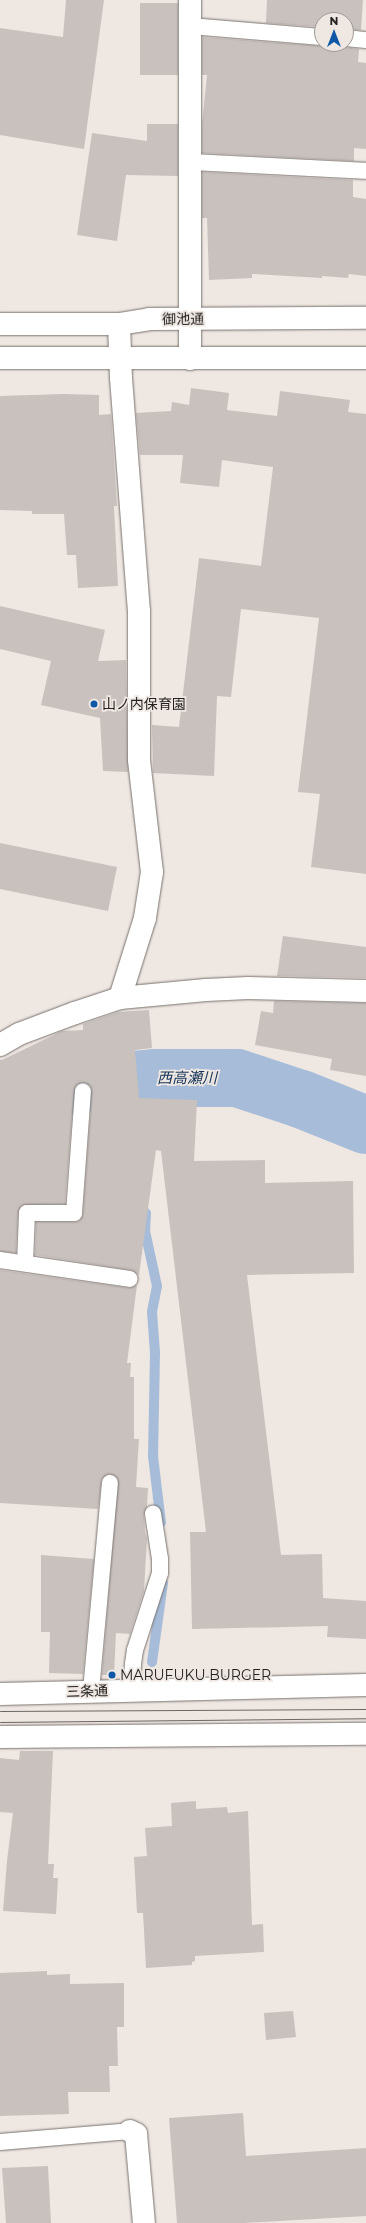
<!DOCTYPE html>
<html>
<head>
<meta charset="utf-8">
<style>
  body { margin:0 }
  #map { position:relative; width:366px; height:2223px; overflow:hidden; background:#eee7e2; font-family:Montserrat,"Noto Sans JP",sans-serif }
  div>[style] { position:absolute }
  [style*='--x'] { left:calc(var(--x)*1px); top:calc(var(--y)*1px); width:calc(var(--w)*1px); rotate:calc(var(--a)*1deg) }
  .stream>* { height:10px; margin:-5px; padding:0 5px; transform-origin:5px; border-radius:5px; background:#a6bcd9 }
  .river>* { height:58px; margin:-29px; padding:0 29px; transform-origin:29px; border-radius:29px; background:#a6bcd9 }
  .building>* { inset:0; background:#c9c1bd }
  .roads { filter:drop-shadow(0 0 1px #78716d) drop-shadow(0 0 1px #78716d) }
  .lane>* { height:16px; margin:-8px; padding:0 8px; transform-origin:8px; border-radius:8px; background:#fff }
  .street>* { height:22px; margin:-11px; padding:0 11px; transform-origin:11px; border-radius:11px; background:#fff }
  .secondary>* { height:22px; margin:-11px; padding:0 11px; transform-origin:11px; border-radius:11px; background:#fff }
  .tram>* { height:1px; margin:-0.5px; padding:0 0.5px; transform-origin:0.5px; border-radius:0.5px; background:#6c6765 }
  .dots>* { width:11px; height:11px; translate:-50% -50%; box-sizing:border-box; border:2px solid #eee7e2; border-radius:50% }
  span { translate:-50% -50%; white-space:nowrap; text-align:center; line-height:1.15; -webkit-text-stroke:3.5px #eee7e2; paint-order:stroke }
  .street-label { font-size:14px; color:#242120 }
  .poi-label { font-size:14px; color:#242120 }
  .left { translate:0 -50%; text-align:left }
  .water-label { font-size:15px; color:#113157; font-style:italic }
  .north { position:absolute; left:314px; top:12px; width:40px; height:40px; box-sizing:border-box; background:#eee7e2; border:1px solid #9d9894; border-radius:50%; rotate:0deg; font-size:11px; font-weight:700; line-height:16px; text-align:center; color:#242120 }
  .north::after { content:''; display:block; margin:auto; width:14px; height:18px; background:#0f58a7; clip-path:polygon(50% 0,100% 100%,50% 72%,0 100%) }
</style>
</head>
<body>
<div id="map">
  <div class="stream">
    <i style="--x:152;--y:1111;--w:33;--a:-85"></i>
    <i style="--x:146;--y:1213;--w:18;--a:93"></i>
    <i style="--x:145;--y:1231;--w:56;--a:77.7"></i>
    <i style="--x:157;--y:1286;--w:26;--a:101"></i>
    <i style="--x:152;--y:1312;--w:41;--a:85.8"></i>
    <i style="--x:155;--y:1353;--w:103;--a:91.1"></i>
    <i style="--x:153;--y:1456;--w:67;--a:83.2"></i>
    <i style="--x:152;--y:1662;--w:80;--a:-82.1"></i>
  </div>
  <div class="river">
    <i style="--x:0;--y:1089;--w:46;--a:-2.5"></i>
    <i style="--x:46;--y:1087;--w:109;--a:-4.7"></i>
    <i style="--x:155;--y:1078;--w:82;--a:0"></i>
    <i style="--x:237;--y:1078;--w:67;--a:18.2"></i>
    <i style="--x:301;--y:1099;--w:70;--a:21.8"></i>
  </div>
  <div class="building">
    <i style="clip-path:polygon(66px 0,104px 0,84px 149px,0 135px,0 28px,63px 37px)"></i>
    <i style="clip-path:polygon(267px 0,363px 0,361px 30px,346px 29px,346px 20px,322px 20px,322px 27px,266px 23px)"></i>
    <i style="clip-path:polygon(140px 3px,178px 3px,178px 75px,140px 75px)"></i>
    <i style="clip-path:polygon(202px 37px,321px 46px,339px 44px,345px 47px,359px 49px,358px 62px,366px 63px,366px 149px,354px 148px,354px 161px,202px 153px,202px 124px,207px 75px,202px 75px)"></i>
    <i style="clip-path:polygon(147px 124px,178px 124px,178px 176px,126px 175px,117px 241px,77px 235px,92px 133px,147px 141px)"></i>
    <i style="clip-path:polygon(202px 172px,353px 180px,353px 197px,366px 199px,366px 276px,349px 274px,348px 278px,322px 276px,322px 278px,252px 274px,252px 278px,209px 280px,207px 218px,202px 218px)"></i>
    <i style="clip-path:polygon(191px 388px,229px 393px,227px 410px,277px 416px,280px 391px,350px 400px,348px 412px,366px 414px,366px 874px,311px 867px,320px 794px,298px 792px,319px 618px,241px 609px,231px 697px,217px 696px,214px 776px,153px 773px,152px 725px,179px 727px,199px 558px,261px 566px,273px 467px,222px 460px,219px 487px,180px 483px,183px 455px,140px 455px,136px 413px,171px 411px,172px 402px,189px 405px)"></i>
    <i style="clip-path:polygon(64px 394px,99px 395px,99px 415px,111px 414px,117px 506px,114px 506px,118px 586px,78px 588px,76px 555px,67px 555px,64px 514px,32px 514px,32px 511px,0 510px,0 396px)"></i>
    <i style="clip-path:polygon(0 606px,105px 630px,98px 661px,126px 660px,128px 772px,103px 771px,100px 718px,41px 705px,51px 661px,0 649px)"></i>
    <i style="clip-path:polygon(0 843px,117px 867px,108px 911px,0 889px)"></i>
    <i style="clip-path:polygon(283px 936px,366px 947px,366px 978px,277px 976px)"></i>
    <i style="clip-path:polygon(274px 1001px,366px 1003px,366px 1076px,330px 1070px,332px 1059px,255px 1045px,261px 1011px,273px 1013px)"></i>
    <i style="clip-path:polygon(149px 1010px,152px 1048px,135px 1050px,139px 1098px,197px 1100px,194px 1161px,265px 1160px,265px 1183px,353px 1181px,354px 1273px,247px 1275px,281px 1555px,322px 1554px,323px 1598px,366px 1601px,366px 1639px,327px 1637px,328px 1626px,192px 1629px,190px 1532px,206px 1532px,161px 1151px,156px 1150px,139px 1275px,131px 1270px,35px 1255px,36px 1222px,74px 1222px,79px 1221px,83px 1214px,92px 1092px,88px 1083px,79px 1083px,74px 1090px,65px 1204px,22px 1205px,18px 1213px,16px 1253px,0 1251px,0 1061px,62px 1031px,83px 1030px,83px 1024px,118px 1012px)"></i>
    <i style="clip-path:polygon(0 1270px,129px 1288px,137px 1285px,127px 1363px,131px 1363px,130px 1377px,134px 1377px,134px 1439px,139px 1439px,136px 1487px,148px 1488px,147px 1507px,144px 1515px,145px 1532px,147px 1539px,144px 1591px,130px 1634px,116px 1633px,114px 1675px,102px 1675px,118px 1479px,110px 1474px,102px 1478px,98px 1509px,0 1503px)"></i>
    <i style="clip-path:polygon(41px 1555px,94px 1559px,83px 1674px,49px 1673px,50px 1632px,41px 1632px)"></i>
    <i style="clip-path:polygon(20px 1751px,53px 1751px,48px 1864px,54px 1864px,53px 1878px,58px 1878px,56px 1914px,3px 1911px,7px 1861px,13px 1813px,0 1812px,0 1758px,19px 1760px)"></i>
    <i style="clip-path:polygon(196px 1801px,196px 1809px,227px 1807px,228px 1813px,248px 1811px,252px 1925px,263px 1924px,264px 1952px,195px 1956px,195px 1961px,192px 1962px,192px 1965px,146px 1968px,143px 1913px,137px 1913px,134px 1857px,147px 1856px,145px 1828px,172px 1826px,171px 1803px)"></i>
    <i style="clip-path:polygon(47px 1971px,47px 1975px,70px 1974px,70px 1984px,124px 1983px,124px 2027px,117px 2027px,118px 2066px,109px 2066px,110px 2092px,68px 2092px,69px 2114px,0 2116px,0 1973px)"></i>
    <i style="clip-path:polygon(293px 2011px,296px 2037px,266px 2040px,264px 2013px)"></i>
    <i style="clip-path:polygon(243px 2113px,246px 2156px,366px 2148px,366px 2216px,244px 2223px,177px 2223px,169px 2118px)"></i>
    <i style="clip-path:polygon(48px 2166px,51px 2223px,6px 2223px,2px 2168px)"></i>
  </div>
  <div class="roads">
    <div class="lane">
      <i style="--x:190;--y:26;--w:132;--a:4.8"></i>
      <i style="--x:346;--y:38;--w:20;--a:6"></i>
      <i style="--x:190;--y:162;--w:176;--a:2.9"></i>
      <i style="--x:0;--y:1260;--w:131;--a:8.3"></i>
      <i style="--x:25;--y:1263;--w:50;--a:-87.7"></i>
      <i style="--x:27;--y:1213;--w:47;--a:0"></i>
      <i style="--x:74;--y:1213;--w:122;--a:-85.8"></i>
      <i style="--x:132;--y:1690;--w:26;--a:-88"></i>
      <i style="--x:133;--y:1664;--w:14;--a:-82"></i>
      <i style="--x:135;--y:1650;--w:81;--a:-72"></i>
      <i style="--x:160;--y:1573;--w:14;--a:-90"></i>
      <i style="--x:160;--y:1559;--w:46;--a:-98.8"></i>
      <i style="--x:91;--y:1691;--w:209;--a:-84.8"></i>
      <i style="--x:0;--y:2142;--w:130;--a:-4.8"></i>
    </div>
    <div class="street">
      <i style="--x:119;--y:324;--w:54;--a:87.9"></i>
      <i style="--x:121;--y:378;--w:234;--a:85.6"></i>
      <i style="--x:139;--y:611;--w:149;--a:90"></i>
      <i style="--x:139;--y:760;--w:113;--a:83.4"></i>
      <i style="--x:152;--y:872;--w:47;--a:98.7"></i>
      <i style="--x:145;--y:918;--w:84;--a:107.4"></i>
      <i style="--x:190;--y:359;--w:359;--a:-90"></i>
      <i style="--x:0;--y:1045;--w:22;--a:-30"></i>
      <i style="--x:19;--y:1034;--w:60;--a:-20.6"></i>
      <i style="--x:75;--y:1013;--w:47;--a:-18.4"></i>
      <i style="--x:120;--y:998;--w:86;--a:-5.3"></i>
      <i style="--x:206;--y:990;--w:42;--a:-2.7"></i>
      <i style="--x:248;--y:988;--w:118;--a:1.5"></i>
      <i style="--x:130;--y:2131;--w:7;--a:27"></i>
      <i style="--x:136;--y:2134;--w:89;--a:84.9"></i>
    </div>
    <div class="secondary">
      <i style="--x:0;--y:324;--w:119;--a:0"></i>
      <i style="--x:119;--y:324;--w:30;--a:-9"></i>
      <i style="--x:149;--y:319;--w:217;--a:-0.3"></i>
      <i style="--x:0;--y:358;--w:366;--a:0"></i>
      <i style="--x:0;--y:1694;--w:366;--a:-1.4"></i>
      <i style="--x:0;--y:1737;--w:366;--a:-0.5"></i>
    </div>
  </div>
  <div class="tram">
    <i style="--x:0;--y:1711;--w:366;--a:-0.3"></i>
    <i style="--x:0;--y:1722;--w:366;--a:-0.6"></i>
  </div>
  <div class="dots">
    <i style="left:94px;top:704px;background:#0f58a7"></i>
    <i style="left:112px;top:1675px;background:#0f58a7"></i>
  </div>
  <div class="street-label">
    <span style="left:183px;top:319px;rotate:-1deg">御池通</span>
    <span style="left:87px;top:1691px;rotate:-2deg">三条通</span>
  </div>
  <div class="poi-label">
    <span class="left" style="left:102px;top:704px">山ノ内保育園</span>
    <span class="left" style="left:120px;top:1675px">MARUFUKU BURGER</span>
  </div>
  <div class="water-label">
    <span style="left:187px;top:1078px">西高瀬川</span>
  </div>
  <div class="north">N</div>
</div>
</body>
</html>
